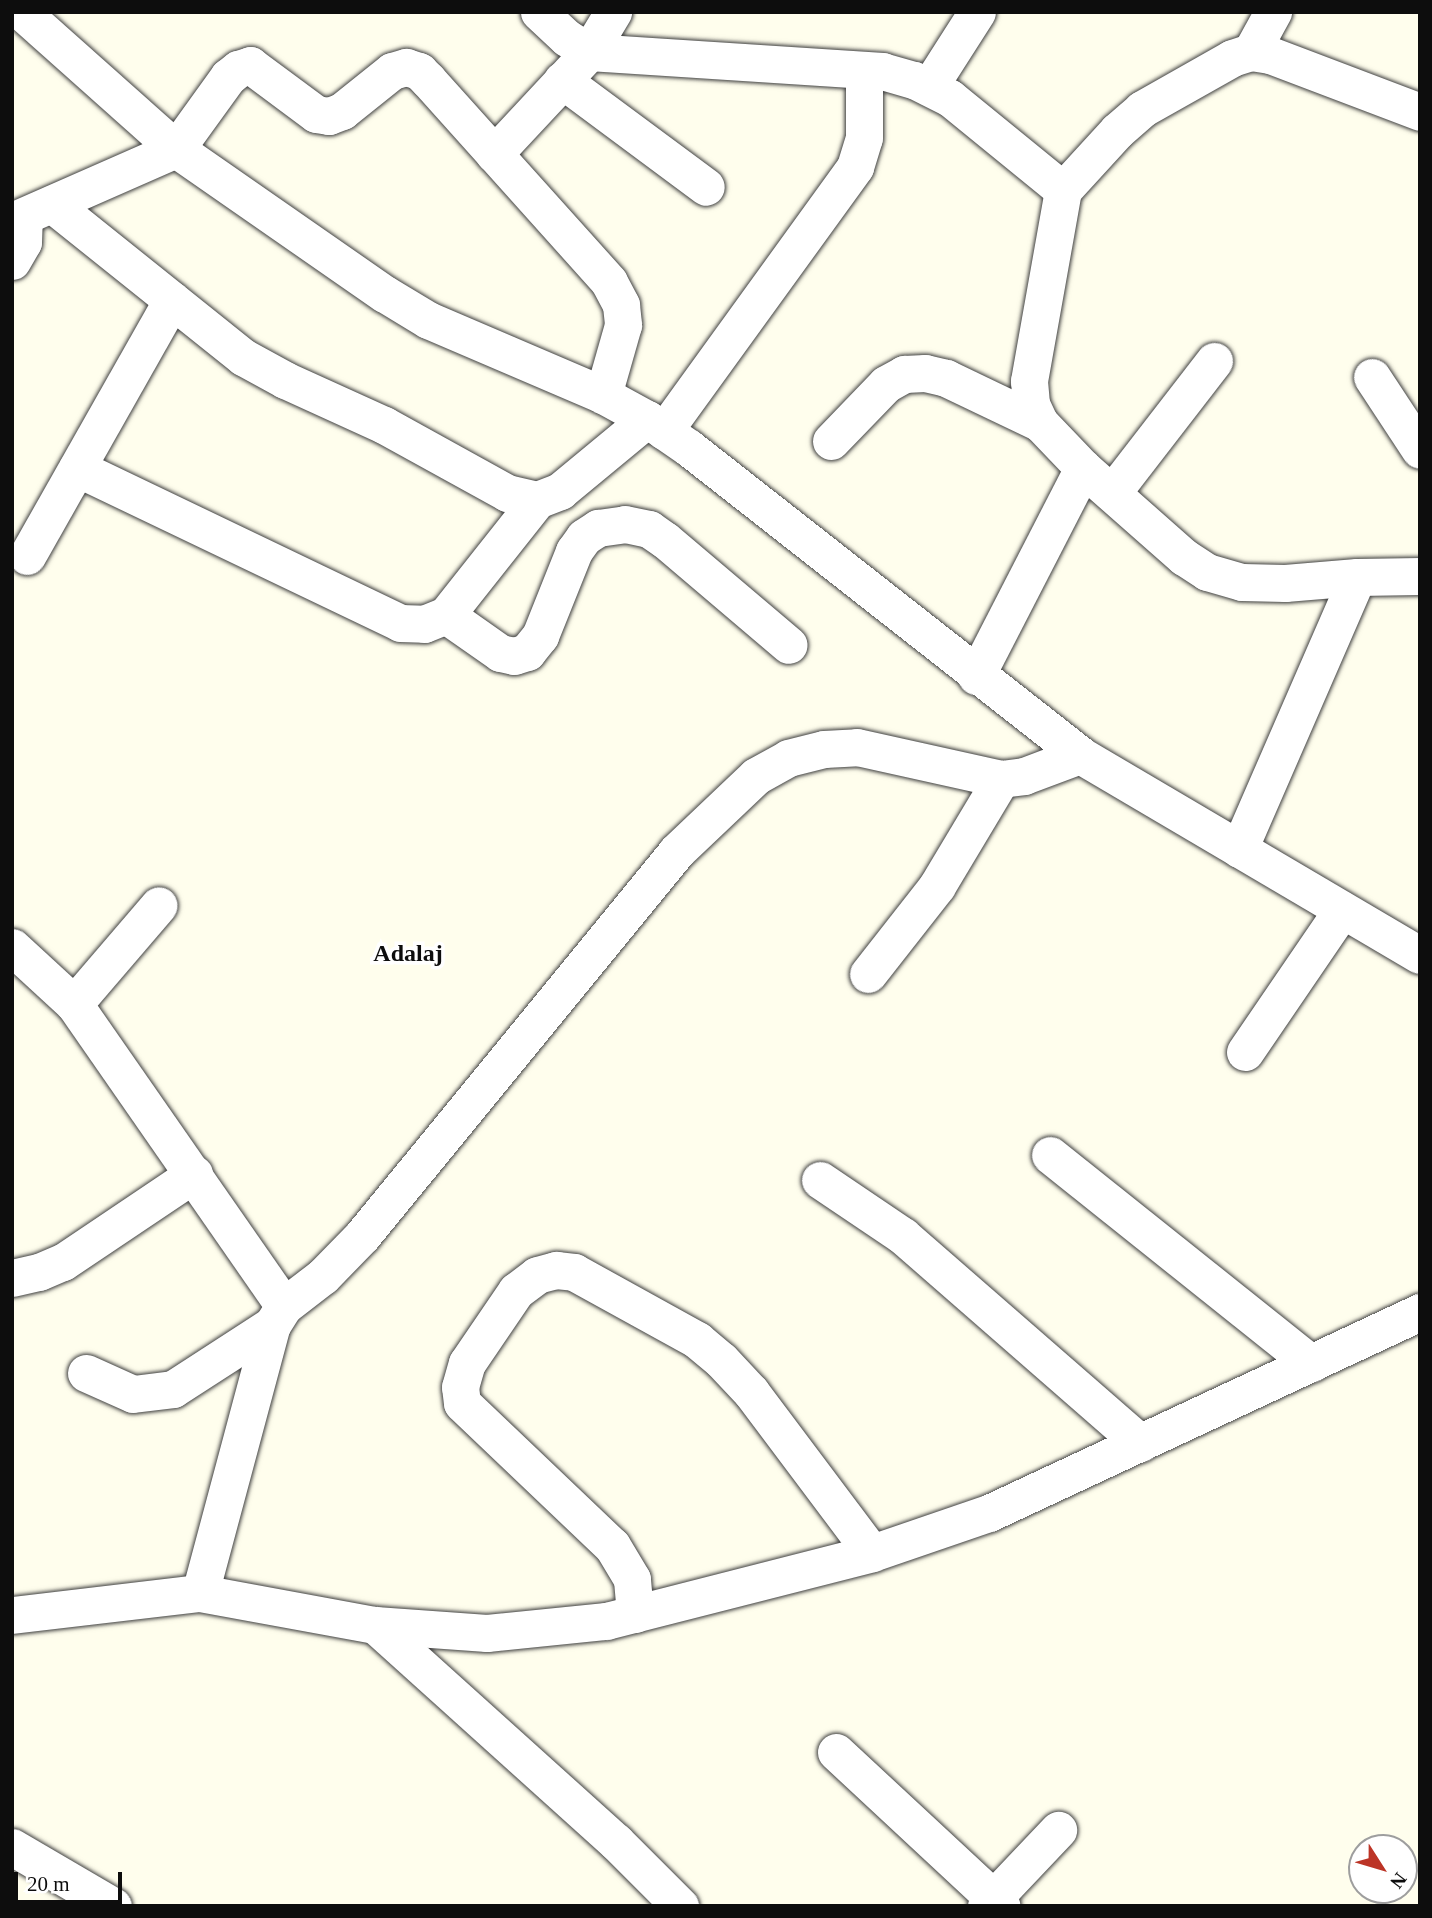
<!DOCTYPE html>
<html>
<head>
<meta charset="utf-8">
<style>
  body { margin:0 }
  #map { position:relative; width:1432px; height:1918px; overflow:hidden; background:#fffeed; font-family:"Times New Roman",serif }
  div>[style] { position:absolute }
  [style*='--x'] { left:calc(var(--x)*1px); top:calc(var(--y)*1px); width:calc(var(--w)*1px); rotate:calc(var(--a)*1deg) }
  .roads { filter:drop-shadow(0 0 2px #404040) drop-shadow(0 0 2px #404040) }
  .minor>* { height:37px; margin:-18.5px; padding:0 18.5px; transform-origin:18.5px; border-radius:18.5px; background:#fff }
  span { translate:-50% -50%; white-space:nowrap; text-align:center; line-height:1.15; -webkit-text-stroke:7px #fff; paint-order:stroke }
  .district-label { font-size:24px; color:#0d0d0d; font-weight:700 }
  .frame { position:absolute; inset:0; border:14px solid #0d0d0d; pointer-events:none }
  .north { position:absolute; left:1348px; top:1834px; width:70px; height:70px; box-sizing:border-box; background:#fff; border:2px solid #9e9e9e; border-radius:50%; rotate:127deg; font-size:19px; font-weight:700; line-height:28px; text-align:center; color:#0d0d0d }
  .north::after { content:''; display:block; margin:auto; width:24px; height:32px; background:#bc3426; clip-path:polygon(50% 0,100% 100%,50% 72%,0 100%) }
  .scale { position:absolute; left:14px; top:1872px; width:108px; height:32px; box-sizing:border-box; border:4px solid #0d0d0d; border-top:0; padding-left:9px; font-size:21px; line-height:24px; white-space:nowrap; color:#0d0d0d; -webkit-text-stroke:5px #fff; paint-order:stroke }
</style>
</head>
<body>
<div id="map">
  <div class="roads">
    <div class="minor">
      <i style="--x:22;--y:12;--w:206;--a:41.7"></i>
      <i style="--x:176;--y:149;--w:254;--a:34.8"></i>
      <i style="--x:385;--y:294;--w:50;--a:31.2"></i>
      <i style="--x:428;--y:320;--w:190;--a:23.2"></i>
      <i style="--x:603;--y:395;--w:50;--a:28.6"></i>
      <i style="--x:647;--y:419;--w:51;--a:34.6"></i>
      <i style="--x:689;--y:448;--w:497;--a:38.1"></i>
      <i style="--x:1080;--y:755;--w:394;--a:30.5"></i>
      <i style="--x:539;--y:12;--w:38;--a:43"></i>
      <i style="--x:567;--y:38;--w:26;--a:32"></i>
      <i style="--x:589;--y:52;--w:294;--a:3.7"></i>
      <i style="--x:882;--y:71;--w:33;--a:16"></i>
      <i style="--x:914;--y:80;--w:40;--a:26.6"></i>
      <i style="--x:950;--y:98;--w:146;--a:39.2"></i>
      <i style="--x:1063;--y:190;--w:194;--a:100.1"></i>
      <i style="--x:1029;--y:381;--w:23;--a:85"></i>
      <i style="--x:1031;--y:404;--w:21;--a:65"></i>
      <i style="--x:1040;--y:423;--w:62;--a:46.3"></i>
      <i style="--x:1083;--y:468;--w:234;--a:117.2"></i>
      <i style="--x:1251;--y:52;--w:46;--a:-61.2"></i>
      <i style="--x:562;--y:80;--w:179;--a:36.6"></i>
      <i style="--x:929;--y:87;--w:89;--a:-57.4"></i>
      <i style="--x:494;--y:154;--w:139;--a:-47"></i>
      <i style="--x:589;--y:52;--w:47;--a:-59"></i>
      <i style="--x:1063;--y:190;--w:80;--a:-47.5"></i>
      <i style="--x:1117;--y:131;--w:33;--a:-41"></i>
      <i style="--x:1142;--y:109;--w:103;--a:-29.5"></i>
      <i style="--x:1232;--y:58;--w:20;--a:-18"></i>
      <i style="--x:1251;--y:52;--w:19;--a:9"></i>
      <i style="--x:1270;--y:55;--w:160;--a:20.8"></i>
      <i style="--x:52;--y:204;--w:245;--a:38.7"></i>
      <i style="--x:243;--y:357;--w:48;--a:28.7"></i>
      <i style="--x:285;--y:380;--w:109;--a:24.4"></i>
      <i style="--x:384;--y:425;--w:141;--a:28.9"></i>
      <i style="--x:507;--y:493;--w:31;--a:13"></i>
      <i style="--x:537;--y:500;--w:25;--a:-21"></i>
      <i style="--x:560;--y:491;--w:113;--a:-39.6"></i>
      <i style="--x:12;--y:221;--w:179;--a:-23.7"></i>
      <i style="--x:176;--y:149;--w:89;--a:-54.2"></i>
      <i style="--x:228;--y:77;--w:13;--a:-39"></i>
      <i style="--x:238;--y:69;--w:13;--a:-18"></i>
      <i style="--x:250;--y:65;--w:82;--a:36.6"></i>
      <i style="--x:316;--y:114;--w:13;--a:9"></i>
      <i style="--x:329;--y:116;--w:14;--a:-21"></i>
      <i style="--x:342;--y:111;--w:64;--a:-38.7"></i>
      <i style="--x:392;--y:71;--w:15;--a:-16"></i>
      <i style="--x:406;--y:67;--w:14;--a:17"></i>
      <i style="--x:419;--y:71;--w:13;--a:45"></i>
      <i style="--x:428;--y:80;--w:271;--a:48.1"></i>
      <i style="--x:609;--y:282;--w:26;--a:62"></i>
      <i style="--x:621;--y:305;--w:20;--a:84"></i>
      <i style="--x:623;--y:325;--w:73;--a:105.9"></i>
      <i style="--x:12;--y:261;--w:22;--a:-60"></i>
      <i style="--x:23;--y:242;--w:25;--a:-88"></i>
      <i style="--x:1372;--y:377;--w:87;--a:56.7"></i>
      <i style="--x:664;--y:431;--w:326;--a:-54.1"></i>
      <i style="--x:855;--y:167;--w:30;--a:-73"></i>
      <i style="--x:864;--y:138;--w:68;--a:-90"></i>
      <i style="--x:831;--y:441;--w:79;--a:-46"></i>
      <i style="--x:886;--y:384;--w:21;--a:-29"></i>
      <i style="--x:904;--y:374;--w:21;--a:-3"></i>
      <i style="--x:925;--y:373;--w:22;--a:13"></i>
      <i style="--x:946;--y:378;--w:104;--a:25.6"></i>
      <i style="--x:77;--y:468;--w:358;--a:25.6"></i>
      <i style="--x:400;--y:623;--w:24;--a:2"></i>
      <i style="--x:424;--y:624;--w:24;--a:-22"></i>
      <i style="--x:446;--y:615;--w:147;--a:-51.6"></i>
      <i style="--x:1083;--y:468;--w:135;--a:41.4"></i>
      <i style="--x:1184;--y:557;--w:27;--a:33"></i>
      <i style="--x:1207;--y:572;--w:36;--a:16"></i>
      <i style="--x:1242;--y:582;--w:43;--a:1.3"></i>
      <i style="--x:1285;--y:583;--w:72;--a:-4.8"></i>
      <i style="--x:1357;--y:577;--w:63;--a:-0.9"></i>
      <i style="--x:1112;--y:493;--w:167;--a:-52.3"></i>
      <i style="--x:27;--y:556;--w:294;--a:-60.5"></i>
      <i style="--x:446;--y:615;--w:66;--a:35.1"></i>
      <i style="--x:500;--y:653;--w:14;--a:12"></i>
      <i style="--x:514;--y:656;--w:14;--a:-17"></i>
      <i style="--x:527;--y:652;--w:21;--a:-51"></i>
      <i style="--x:540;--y:636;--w:92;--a:-68.2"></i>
      <i style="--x:574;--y:551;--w:17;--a:-54"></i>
      <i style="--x:584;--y:537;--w:17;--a:-33"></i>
      <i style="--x:598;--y:528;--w:27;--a:-8"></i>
      <i style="--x:625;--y:524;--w:25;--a:12"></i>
      <i style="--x:649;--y:529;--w:19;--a:35"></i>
      <i style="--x:665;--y:540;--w:162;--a:40.3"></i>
      <i style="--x:1239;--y:849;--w:296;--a:-66.5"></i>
      <i style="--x:12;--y:947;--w:84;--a:42.6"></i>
      <i style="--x:74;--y:1004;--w:368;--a:55.2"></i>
      <i style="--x:284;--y:1306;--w:49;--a:-37.6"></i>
      <i style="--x:323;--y:1276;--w:56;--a:-45.7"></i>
      <i style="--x:362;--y:1236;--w:496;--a:-50.7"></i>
      <i style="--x:676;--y:852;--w:110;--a:-43.5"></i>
      <i style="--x:756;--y:776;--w:37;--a:-29"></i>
      <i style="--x:788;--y:758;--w:37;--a:-14"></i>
      <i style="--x:824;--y:749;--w:33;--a:-3"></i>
      <i style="--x:857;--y:747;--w:148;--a:12.5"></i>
      <i style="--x:1001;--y:779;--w:23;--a:-7"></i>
      <i style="--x:1024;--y:776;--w:60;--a:-20.6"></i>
      <i style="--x:868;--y:974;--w:112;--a:-51.9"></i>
      <i style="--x:937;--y:886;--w:125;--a:-59.1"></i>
      <i style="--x:74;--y:1004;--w:130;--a:-49.4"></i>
      <i style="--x:1245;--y:1052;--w:172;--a:-55.7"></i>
      <i style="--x:1050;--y:1155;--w:334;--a:38.6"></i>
      <i style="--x:820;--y:1180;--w:100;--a:34"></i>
      <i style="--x:903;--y:1236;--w:315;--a:41.1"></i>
      <i style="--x:12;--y:1278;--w:28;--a:-13"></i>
      <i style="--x:39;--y:1272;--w:26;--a:-23"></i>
      <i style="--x:63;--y:1262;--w:158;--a:-33.9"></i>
      <i style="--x:86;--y:1373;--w:51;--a:24.1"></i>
      <i style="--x:133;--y:1394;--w:40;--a:-7.1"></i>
      <i style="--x:173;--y:1389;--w:118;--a:-32.9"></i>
      <i style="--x:200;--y:1593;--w:278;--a:-75"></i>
      <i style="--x:272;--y:1325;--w:22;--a:-58"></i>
      <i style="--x:635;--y:1614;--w:35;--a:-95"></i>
      <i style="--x:632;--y:1579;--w:39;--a:-121"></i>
      <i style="--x:612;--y:1546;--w:207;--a:-136.4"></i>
      <i style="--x:462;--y:1403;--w:16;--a:-97"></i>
      <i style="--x:460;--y:1387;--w:25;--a:-74"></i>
      <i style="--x:467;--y:1363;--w:87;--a:-55.8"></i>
      <i style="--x:516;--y:1291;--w:26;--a:-37"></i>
      <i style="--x:537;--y:1275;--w:20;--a:-15"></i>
      <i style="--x:556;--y:1270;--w:18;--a:6"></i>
      <i style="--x:574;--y:1272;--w:141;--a:28.9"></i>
      <i style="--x:697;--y:1340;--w:31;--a:40"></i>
      <i style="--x:721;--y:1360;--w:44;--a:46.8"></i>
      <i style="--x:751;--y:1392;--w:201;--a:53.1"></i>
      <i style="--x:12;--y:1615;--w:189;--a:-6.7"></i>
      <i style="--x:200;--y:1593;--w:178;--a:10.4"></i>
      <i style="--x:375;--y:1625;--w:112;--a:4.1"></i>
      <i style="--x:487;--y:1633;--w:120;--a:-5.8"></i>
      <i style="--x:606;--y:1621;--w:275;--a:-14.3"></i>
      <i style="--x:872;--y:1553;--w:124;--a:-18.9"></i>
      <i style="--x:989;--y:1513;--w:476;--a:-25"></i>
      <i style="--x:375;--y:1625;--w:324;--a:42"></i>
      <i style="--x:616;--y:1842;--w:91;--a:45"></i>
      <i style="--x:836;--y:1752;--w:226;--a:42.9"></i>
      <i style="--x:12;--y:1847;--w:117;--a:30.3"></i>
      <i style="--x:986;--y:1906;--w:105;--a:-46.5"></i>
    </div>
  </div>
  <div class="district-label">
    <span style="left:408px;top:954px">Adalaj</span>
  </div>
  <div class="frame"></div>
  <div class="north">N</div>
  <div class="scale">20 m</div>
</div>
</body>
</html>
